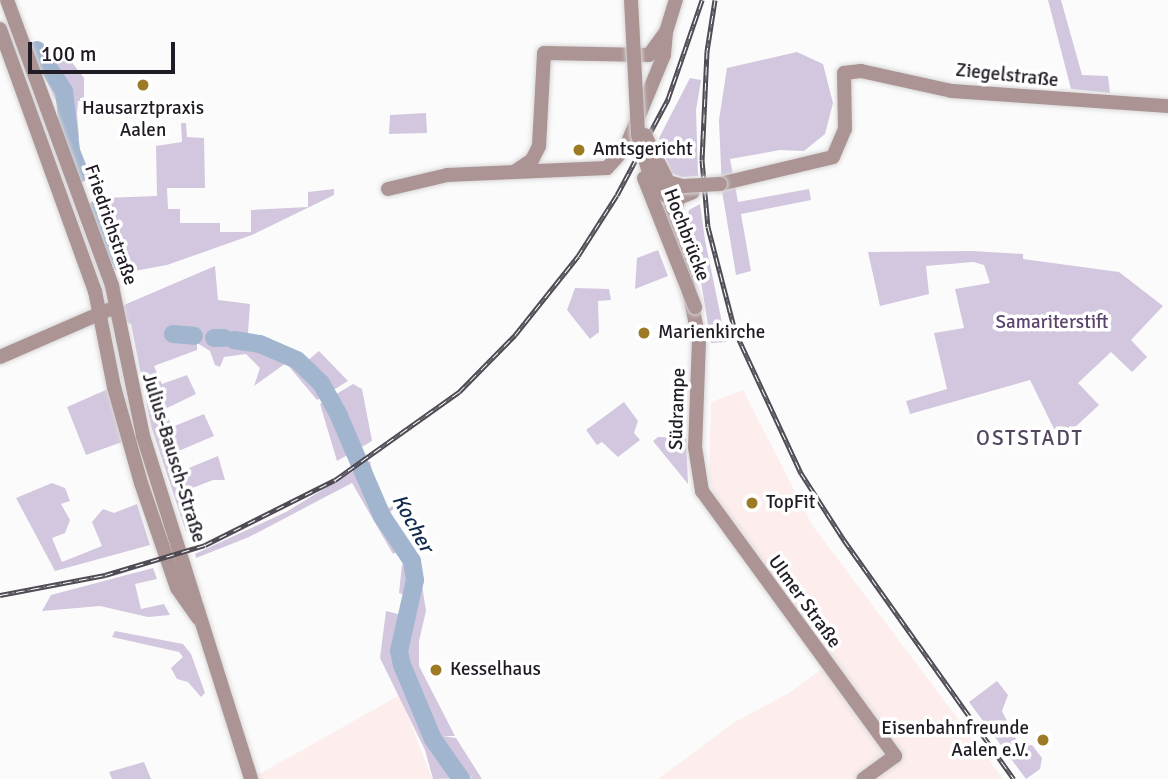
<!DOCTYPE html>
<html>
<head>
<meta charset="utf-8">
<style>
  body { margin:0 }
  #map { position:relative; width:1168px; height:779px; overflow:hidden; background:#fbfbfb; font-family:Signika,sans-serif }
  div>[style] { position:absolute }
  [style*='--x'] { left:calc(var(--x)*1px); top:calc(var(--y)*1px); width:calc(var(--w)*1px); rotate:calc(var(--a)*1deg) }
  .industrial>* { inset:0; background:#fdeded }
  .green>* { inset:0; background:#d2c7de }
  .river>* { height:18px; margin:-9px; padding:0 9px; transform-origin:9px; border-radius:9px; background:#a2b5ce }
  .roads { filter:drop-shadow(0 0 2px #d8d7d9) drop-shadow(0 0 2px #d8d7d9) }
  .secondary>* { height:14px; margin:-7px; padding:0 7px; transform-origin:7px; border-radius:7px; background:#ac9494 }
  .secondary>.ring { margin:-7px; padding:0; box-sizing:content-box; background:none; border:14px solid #ac9494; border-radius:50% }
  .rail>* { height:5px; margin-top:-2.5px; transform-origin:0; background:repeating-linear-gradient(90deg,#fff 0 8px,#4f4a53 0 16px); box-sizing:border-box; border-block:2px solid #4f4a53 }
  .bridges { filter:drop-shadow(0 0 2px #d8d7d9) drop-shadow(0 0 2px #d8d7d9) }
  .secondary-bridge>* { height:14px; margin:-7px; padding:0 7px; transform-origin:7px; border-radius:7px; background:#ac9494 }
  .dots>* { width:19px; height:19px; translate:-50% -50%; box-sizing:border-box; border:4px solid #fff; border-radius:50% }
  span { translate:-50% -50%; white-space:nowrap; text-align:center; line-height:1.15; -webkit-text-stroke:7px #fff; paint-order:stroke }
  .street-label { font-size:19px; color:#211b26 }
  .poi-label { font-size:19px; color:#211b26 }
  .left { translate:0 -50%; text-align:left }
  .right { translate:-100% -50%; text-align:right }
  .park-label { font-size:19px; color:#5a446d }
  .neighbourhood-label { font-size:21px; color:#52455e; letter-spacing:2px }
  .water-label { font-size:21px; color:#112b4e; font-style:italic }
  .scale { position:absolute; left:28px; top:42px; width:147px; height:32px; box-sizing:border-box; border:4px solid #211b26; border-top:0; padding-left:9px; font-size:21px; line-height:24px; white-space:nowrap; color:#211b26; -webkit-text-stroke:5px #fff; paint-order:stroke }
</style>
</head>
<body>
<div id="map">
  <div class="industrial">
    <i style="clip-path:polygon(743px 390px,812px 525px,1003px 779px,658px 779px,733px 723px,789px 693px,829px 664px,718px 503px,709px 478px,711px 402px)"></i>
    <i style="clip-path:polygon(400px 695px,432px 779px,252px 779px,263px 772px)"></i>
  </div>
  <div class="green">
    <i style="clip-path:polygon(1048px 0,1061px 0,1082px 75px,1108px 76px,1110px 93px,1071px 89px)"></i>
    <i style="clip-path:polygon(43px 47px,55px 61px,67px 56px,84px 78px,84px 101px,78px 101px,77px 114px,79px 137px,69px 147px,67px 126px,39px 64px,37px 50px)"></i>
    <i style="clip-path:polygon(797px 52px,823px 64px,833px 103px,825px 134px,804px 151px,780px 150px,730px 159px,738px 202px,809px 189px,811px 200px,741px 214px,751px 271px,736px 275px,722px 191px,719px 120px,727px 68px)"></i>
    <i style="clip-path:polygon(690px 78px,701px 80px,696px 110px,698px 176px,682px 177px,671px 173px,659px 138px)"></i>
    <i style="clip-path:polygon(426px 113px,427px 133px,389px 134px,390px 115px)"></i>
    <i style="clip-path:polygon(181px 123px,186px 123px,187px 137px,204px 138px,205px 188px,167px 188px,168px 209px,180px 209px,180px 223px,220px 223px,220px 232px,251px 232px,251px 210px,308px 207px,308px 192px,334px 189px,334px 195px,252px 235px,167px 265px,123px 273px,92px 206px,104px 198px,157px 196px,156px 146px,182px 142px)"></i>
    <i style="clip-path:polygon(700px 204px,705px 240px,726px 342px,711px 343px,701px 282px,685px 231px,689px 210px)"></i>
    <i style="clip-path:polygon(658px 250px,668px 276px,635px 289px,637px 258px)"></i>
    <i style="clip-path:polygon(972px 251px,1023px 254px,1023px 259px,1119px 272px,1163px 306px,1131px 340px,1147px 357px,1132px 372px,1111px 352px,1078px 383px,1099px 405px,1060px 441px,1030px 380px,910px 414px,906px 401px,947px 389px,934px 333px,964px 328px,955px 289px,990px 283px,984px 265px,973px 262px,926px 266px,929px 294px,880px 306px,868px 252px)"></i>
    <i style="clip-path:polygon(215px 266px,218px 300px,250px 304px,248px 333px,283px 346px,306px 362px,319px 351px,348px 381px,317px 400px,286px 363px,254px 386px,260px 368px,246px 354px,224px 357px,220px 367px,215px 365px,210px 351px,197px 343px,197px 350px,154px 366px,162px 384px,187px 375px,196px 394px,165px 409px,172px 427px,204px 414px,214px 436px,176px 452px,184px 470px,218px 456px,225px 480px,213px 480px,177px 494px,190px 531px,186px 532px,151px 426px,131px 324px,120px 319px,117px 308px)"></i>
    <i style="clip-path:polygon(575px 288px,609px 289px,611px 300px,598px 301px,599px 332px,590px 339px,567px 310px)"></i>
    <i style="clip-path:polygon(353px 384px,362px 389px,372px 441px,337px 461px,320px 404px)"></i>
    <i style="clip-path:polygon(108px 389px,122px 442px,86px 455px,67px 407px)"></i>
    <i style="clip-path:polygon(624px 402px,638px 421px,634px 433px,640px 440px,618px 457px,602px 442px,597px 445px,586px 430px)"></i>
    <i style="clip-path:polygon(658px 437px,686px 438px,688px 484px,653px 441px)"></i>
    <i style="clip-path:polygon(370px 461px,376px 489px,386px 509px,403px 502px,386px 515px,409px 545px,393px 554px,352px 483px,249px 537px,196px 558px,195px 554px,286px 512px)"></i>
    <i style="clip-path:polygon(52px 483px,65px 488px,70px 501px,61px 504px,70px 520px,65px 533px,52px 538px,62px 562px,102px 546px,92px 522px,103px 509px,114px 513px,137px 504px,150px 545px,55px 571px,16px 498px)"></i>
    <i style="clip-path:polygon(418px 558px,426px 611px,419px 641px,419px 666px,455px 736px,443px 736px,456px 738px,482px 779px,470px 779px,475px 773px,470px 778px,433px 779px,425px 750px,380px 658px,386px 611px,405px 616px,410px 597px,399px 593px,402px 565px)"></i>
    <i style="clip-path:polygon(153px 568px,157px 579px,135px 584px,141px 609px,164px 604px,170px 615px,148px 617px,100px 606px,42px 611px,51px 595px)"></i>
    <i style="clip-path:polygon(115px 631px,183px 644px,191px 654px,205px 693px,201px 697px,188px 682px,177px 679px,171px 668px,183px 657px,179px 652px,112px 637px)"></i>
    <i style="clip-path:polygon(997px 681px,1008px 695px,1002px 711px,1016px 739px,1021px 746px,1032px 745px,1042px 758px,1040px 769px,1026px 779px,969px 702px)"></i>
    <i style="clip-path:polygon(144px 762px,151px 779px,112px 779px,109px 772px)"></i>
  </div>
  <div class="river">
    <i style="--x:37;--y:50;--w:49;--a:56.6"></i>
    <i style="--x:64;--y:91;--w:60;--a:83.3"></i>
    <i style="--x:71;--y:151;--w:24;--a:68"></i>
    <i style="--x:97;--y:209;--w:60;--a:65.6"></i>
    <i style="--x:173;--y:334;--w:21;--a:5"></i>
    <i style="--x:214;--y:338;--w:10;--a:0"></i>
    <i style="--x:234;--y:340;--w:26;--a:9"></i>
    <i style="--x:260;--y:344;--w:40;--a:23.4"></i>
    <i style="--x:297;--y:360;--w:33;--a:44"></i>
    <i style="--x:321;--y:383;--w:38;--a:61"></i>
    <i style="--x:339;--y:416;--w:109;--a:66.7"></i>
    <i style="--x:382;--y:516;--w:54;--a:56.3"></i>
    <i style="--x:412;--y:561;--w:19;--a:81"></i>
    <i style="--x:415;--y:580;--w:73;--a:102.7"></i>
    <i style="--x:399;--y:651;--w:14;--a:78"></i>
    <i style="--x:402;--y:665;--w:80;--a:67.3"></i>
    <i style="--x:433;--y:739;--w:49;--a:55"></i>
  </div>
  <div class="roads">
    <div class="secondary">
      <i style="--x:7;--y:0;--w:305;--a:69.8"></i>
      <i style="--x:112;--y:286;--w:153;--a:78.3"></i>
      <i style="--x:143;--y:436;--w:360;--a:72.5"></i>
      <i style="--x:0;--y:29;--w:279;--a:70.1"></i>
      <i style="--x:95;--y:291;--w:98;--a:78.8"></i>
      <i style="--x:114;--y:387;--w:100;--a:74.3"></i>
      <i style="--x:141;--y:483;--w:111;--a:71.1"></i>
      <i style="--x:177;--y:588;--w:37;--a:55"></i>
      <i style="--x:514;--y:172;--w:22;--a:-34"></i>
      <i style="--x:532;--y:160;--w:16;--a:-63"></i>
      <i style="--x:539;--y:146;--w:93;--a:-86.9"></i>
      <i style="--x:544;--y:53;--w:105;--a:1.1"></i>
      <i style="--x:649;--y:55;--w:29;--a:-54"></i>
      <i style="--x:666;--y:32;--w:34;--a:-73"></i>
      <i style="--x:720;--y:184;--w:116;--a:-13.4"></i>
      <i style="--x:833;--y:157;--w:30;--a:-67"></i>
      <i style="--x:845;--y:129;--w:56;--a:-91"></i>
      <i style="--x:844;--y:73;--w:17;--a:-7"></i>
      <i style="--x:861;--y:71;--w:93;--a:12.4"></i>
      <i style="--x:952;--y:91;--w:217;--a:4"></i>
      <i style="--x:388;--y:189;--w:61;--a:-13.3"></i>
      <i style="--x:447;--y:175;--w:160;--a:-2.5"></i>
      <i style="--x:607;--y:168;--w:28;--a:-48"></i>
      <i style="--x:626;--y:147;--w:100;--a:-67.6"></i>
      <i style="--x:664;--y:55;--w:23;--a:-85"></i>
      <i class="ring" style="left:663px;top:195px;width:0;height:0"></i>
      <i style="--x:676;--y:199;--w:18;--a:-22"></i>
      <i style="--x:672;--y:208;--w:135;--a:78.4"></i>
      <i style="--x:699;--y:340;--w:107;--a:92.1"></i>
      <i style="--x:695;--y:447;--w:45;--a:81"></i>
      <i style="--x:702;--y:491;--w:328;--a:53.9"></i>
      <i style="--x:895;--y:756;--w:39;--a:144"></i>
      <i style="--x:0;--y:357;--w:118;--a:-23.5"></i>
    </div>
  </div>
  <div class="rail">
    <i style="--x:715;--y:0;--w:52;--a:98.9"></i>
    <i style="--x:707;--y:51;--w:109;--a:92.6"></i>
    <i style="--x:702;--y:160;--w:67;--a:84.9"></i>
    <i style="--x:708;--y:227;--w:107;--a:75.4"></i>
    <i style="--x:735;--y:331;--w:157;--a:65.1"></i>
    <i style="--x:801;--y:473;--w:80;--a:57.3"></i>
    <i style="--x:844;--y:540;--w:293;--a:54.6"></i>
    <i style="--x:0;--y:595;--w:107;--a:-10.8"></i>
    <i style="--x:105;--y:575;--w:104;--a:-16.7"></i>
    <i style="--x:205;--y:545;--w:145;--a:-26.6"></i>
    <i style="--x:335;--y:480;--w:152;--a:-35.4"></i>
    <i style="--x:459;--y:392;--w:80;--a:-45.5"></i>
    <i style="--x:515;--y:335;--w:101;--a:-51.4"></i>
    <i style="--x:578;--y:256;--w:72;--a:-57.4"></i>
    <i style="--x:617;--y:195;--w:109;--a:-62"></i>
    <i style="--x:668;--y:99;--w:105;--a:-71"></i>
  </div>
  <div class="bridges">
    <div class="secondary-bridge">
      <i style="--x:631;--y:0;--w:135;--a:87"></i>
      <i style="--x:638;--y:135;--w:43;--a:73.7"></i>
      <i style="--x:650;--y:176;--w:26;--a:51"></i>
      <i style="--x:645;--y:135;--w:52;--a:63.9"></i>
      <i style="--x:668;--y:182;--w:16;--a:15"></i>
      <i style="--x:683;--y:186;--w:37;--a:-3"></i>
      <i style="--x:644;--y:178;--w:139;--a:68.4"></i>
    </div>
  </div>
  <div class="dots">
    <i style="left:143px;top:85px;background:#9d7b26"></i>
    <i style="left:579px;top:150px;background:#9d7b26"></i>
    <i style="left:644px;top:333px;background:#9d7b26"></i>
    <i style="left:752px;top:503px;background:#9d7b26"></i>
    <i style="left:436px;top:670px;background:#9d7b26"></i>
    <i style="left:1043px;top:740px;background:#9d7b26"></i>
  </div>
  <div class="street-label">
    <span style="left:1007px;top:76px;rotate:6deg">Ziegelstraße</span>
    <span style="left:110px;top:225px;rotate:71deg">Friedrichstraße</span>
    <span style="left:686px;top:235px;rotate:69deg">Hochbrücke</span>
    <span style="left:678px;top:409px;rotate:-88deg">Südrampe</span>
    <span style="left:173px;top:458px;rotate:73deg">Julius-Bausch-Straße</span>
    <span style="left:804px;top:602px;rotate:54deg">Ulmer Straße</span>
  </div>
  <div class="poi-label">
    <span style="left:143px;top:120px">Hausarztpraxis<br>Aalen</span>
    <span class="left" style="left:593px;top:150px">Amtsgericht</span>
    <span class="left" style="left:658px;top:333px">Marienkirche</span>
    <span class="left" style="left:766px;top:503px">TopFit</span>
    <span class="left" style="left:450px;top:670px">Kesselhaus</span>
    <span class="right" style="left:1029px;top:740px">Eisenbahnfreunde<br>Aalen e.V.</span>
  </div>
  <div class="park-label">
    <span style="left:1052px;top:323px">Samariterstift</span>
  </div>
  <div class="neighbourhood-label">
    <span style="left:1030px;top:438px">OSTSTADT</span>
  </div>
  <div class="water-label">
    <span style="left:413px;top:523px;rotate:61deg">Kocher</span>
  </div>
  <div class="scale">100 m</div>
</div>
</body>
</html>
